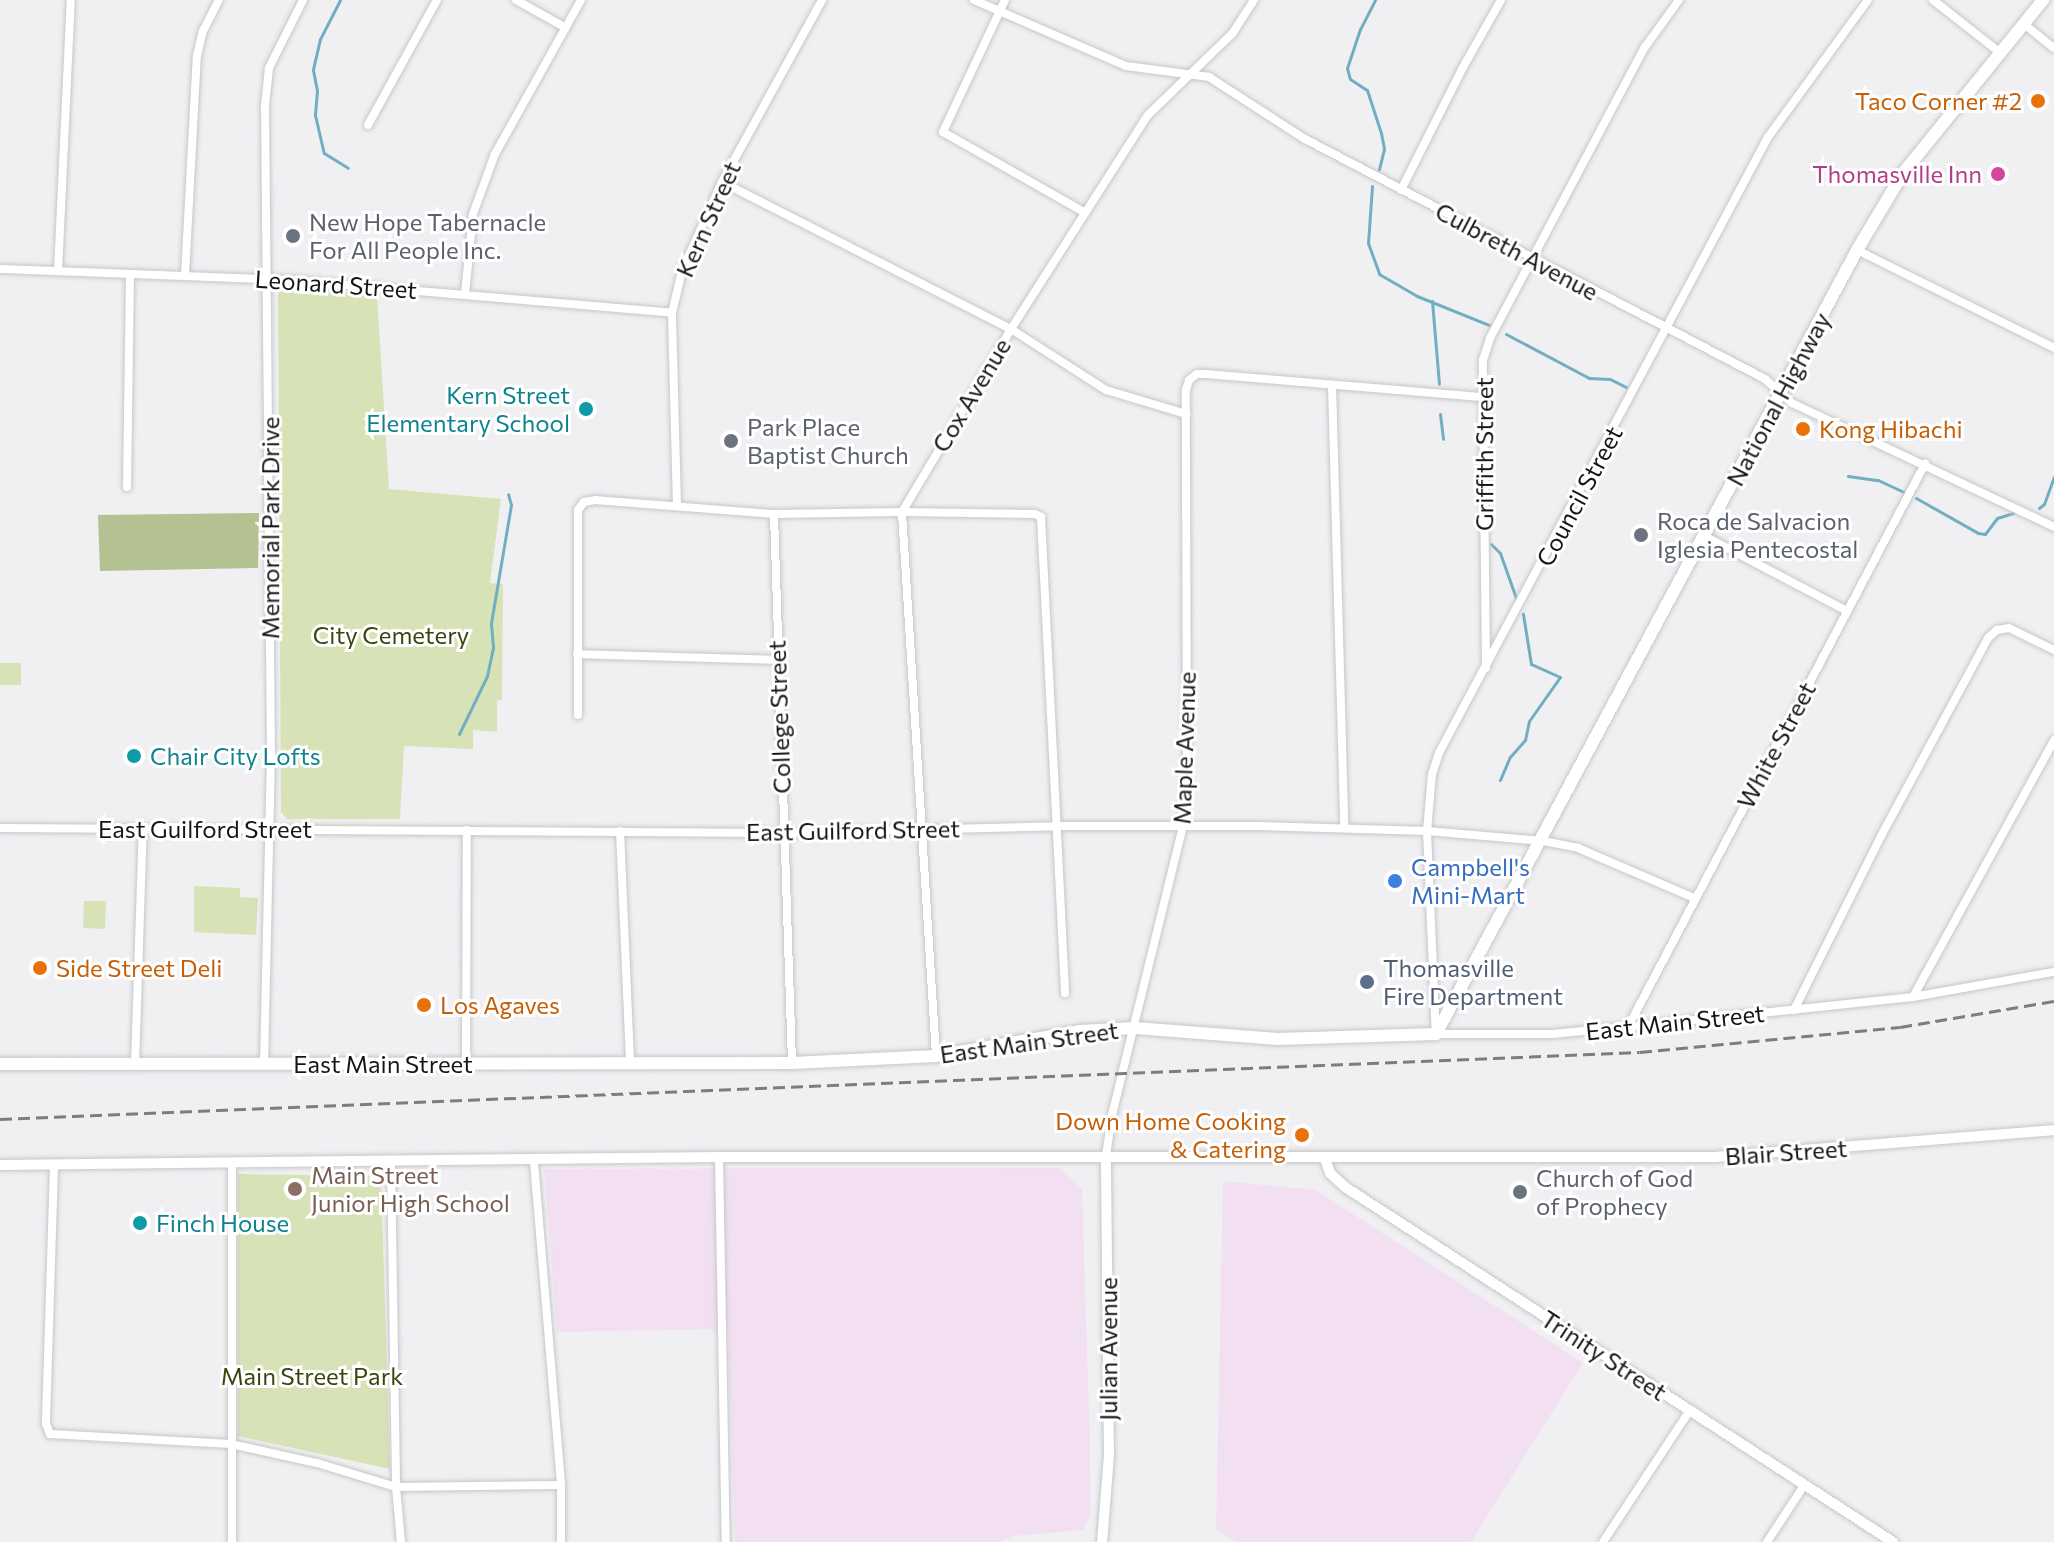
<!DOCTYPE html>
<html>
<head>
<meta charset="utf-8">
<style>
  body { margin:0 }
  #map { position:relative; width:2054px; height:1542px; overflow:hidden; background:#f0f0f3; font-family:Commissioner,sans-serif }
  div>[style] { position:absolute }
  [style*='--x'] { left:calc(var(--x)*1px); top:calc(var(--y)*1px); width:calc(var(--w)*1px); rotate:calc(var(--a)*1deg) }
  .industrial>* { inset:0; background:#f2e0f2 }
  .green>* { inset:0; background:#d7e3b6 }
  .forest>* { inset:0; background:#b4c190 }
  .stream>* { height:3px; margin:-1.5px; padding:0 1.5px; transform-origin:1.5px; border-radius:1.5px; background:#72aec1 }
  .roads { filter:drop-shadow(0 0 2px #c6c7c9) drop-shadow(0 0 2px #c6c7c9) }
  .minor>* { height:8px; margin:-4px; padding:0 4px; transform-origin:4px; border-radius:4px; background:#fff }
  .tertiary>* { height:10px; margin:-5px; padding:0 5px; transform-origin:5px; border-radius:5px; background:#fff }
  .secondary>* { height:12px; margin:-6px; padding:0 6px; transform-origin:6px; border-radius:6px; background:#fff }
  .rail>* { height:3px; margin-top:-1.5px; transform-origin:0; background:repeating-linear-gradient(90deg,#7d7d7f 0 12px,transparent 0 18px) }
  .dots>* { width:22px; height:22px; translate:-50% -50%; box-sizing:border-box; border:4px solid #fff; border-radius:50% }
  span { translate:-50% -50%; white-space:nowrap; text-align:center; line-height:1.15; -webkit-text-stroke:6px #fff; paint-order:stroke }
  .food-label { font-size:24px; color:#c56008 }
  .right { translate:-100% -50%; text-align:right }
  .left { translate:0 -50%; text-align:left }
  .hotel-label { font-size:24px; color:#b23c85 }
  .street-label { font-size:24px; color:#151516 }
  .worship-label { font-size:24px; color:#5b616d }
  .culture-label { font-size:24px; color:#0d838f }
  .park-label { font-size:24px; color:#3a440b }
  .shop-label { font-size:24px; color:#366cbe }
  .service-label { font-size:24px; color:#4e5e75 }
  .education-label { font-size:24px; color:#785e54 }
</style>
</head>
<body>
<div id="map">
  <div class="industrial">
    <i style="clip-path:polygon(1059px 1168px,1082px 1189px,1090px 1443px,1090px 1516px,1083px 1530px,1013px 1536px,1000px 1542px,735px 1542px,728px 1329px,557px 1332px,544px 1169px)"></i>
    <i style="clip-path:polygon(1223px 1181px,1316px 1190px,1583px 1363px,1471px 1542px,1236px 1542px,1216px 1529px)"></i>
  </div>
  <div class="green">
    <i style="clip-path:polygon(281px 286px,377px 295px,389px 489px,501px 499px,490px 583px,503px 584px,502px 700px,497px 700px,497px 732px,473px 730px,473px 749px,404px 746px,400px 819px,287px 819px,281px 812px,278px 290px)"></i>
    <i style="clip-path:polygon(0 663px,21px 663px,21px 685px,0 685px)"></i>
    <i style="clip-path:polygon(194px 886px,240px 888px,240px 897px,258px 898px,256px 935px,194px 932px)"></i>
    <i style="clip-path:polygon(84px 901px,106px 901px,105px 929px,83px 928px)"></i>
    <i style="clip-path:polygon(238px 1174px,381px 1176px,390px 1469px,238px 1436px)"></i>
  </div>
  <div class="forest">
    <i style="clip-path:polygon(259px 513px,258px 568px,100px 571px,98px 515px)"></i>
  </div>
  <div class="stream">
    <i style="--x:340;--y:0;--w:44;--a:117.1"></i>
    <i style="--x:320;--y:39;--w:32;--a:103"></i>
    <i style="--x:313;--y:70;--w:21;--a:79"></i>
    <i style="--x:317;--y:91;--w:24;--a:95"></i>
    <i style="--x:315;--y:115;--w:39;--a:77"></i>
    <i style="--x:324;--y:153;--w:28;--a:32"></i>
    <i style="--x:1375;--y:0;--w:33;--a:117"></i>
    <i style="--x:1360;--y:29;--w:41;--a:108.4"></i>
    <i style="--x:1347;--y:68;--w:11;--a:75"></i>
    <i style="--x:1350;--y:79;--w:20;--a:33"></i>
    <i style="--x:1367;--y:90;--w:45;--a:72"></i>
    <i style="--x:1381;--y:133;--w:16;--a:79"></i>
    <i style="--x:1384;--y:149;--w:21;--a:104"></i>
    <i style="--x:1372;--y:186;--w:57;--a:94"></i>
    <i style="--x:1368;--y:243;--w:33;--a:70"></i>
    <i style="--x:1379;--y:274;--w:44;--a:30.1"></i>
    <i style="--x:1417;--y:296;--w:78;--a:21.9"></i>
    <i style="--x:1432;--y:301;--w:83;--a:85.2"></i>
    <i style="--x:1506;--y:334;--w:94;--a:27.9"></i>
    <i style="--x:1589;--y:378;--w:21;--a:3"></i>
    <i style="--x:1610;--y:379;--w:18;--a:27"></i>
    <i style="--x:1440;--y:414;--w:25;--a:83"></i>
    <i style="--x:1848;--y:476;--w:30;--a:8"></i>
    <i style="--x:1878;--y:480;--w:29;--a:25"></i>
    <i style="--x:1916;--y:498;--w:71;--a:29.4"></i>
    <i style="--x:1978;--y:533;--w:7;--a:8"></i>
    <i style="--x:1985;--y:534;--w:20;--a:-53"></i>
    <i style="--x:1997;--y:518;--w:17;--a:-17"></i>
    <i style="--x:2039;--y:508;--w:6;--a:-39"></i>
    <i style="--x:2044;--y:504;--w:29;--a:-70"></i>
    <i style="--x:1491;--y:544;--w:13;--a:45"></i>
    <i style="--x:1500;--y:553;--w:51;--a:70.5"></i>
    <i style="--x:459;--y:734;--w:64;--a:-64.2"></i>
    <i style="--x:487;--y:676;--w:30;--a:-78"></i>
    <i style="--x:493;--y:647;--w:24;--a:-95"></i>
    <i style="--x:491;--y:623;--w:120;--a:-80.4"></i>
    <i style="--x:511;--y:505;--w:11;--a:-105"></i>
    <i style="--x:1500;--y:780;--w:25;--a:-67"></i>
    <i style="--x:1510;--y:757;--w:23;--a:-49"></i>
    <i style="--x:1525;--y:740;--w:19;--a:-78"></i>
    <i style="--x:1529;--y:721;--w:54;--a:-54.8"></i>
    <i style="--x:1560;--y:677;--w:32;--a:-156"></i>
    <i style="--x:1531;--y:664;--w:51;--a:-99.1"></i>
  </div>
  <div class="roads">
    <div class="minor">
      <i style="--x:516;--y:0;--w:57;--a:29.2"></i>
      <i style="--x:974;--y:0;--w:166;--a:23.5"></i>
      <i style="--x:1126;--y:66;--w:84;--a:7.5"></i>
      <i style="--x:1209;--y:77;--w:114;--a:32.9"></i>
      <i style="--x:1305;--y:139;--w:519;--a:27.55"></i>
      <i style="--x:1765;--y:379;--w:36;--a:42"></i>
      <i style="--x:1792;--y:403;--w:290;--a:25.3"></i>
      <i style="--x:1005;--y:0;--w:146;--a:115.2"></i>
      <i style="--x:943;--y:132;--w:162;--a:29.6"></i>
      <i style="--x:1868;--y:0;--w:170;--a:126.1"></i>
      <i style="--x:1768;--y:137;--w:698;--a:118.11"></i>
      <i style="--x:1439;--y:753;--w:22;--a:108"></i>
      <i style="--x:1432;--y:774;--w:57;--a:95"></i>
      <i style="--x:1427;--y:831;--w:203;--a:87.5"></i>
      <i style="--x:1436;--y:1034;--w:116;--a:0"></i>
      <i style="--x:1552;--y:1034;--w:76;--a:-5.3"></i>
      <i style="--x:1628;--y:1027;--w:287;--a:-6"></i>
      <i style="--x:1913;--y:997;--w:143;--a:-10.1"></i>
      <i style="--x:1933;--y:0;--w:84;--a:38.2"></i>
      <i style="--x:2024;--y:24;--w:38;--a:39"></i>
      <i style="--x:368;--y:125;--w:143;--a:-61.1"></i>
      <i style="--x:722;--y:182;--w:324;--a:27"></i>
      <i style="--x:1011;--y:329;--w:113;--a:32.7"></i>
      <i style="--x:1106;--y:390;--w:84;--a:16.7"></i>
      <i style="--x:1401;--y:190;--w:136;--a:-63.2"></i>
      <i style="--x:1462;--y:69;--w:79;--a:-60.5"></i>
      <i style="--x:1857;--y:250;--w:220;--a:26.4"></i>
      <i style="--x:0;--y:269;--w:290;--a:2.2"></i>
      <i style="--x:290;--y:280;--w:383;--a:4.9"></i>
      <i style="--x:58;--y:271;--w:271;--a:-87.3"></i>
      <i style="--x:185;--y:275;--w:219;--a:-86.9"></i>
      <i style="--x:197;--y:56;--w:26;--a:-77"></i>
      <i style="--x:203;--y:31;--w:35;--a:-63"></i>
      <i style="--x:465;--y:294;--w:80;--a:-84.3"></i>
      <i style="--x:473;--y:214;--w:64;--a:-69.9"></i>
      <i style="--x:495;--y:154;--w:176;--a:-60.8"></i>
      <i style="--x:1332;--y:385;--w:443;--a:88.4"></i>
      <i style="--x:127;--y:487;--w:213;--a:-89.2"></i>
      <i style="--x:677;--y:506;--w:193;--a:-91.5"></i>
      <i style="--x:672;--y:313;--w:43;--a:-76.6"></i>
      <i style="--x:682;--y:271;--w:98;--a:-65.8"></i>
      <i style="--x:722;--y:182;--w:208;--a:-61.2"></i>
      <i style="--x:774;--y:514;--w:549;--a:88.12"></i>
      <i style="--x:1706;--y:537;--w:159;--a:27.7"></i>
      <i style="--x:577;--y:654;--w:200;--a:1.7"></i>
      <i style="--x:1486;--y:668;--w:308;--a:-90.6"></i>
      <i style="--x:1483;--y:360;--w:23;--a:-72"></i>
      <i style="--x:1490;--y:338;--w:330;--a:-62"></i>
      <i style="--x:1645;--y:47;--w:58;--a:-54.1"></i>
      <i style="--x:578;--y:715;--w:205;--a:-90"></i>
      <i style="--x:578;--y:510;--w:10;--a:-53"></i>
      <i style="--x:584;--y:502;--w:11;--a:-10"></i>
      <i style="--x:595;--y:500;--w:180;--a:4.5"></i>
      <i style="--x:774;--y:514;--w:128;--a:-0.9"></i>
      <i style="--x:902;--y:512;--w:133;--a:0.9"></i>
      <i style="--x:1035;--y:514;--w:7;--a:27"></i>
      <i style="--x:1041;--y:517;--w:477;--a:87.1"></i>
      <i style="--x:0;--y:828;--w:782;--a:0.37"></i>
      <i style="--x:782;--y:833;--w:277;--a:-1.4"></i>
      <i style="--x:1059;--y:826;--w:199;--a:0"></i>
      <i style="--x:1258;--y:826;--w:169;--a:1.7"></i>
      <i style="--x:1427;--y:831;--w:116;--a:4.9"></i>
      <i style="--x:1543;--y:841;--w:36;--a:11"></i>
      <i style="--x:1578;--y:848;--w:126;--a:23.3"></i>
      <i style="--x:620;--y:831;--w:233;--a:87.5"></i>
      <i style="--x:1913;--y:997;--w:293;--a:-61.2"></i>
      <i style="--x:1794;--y:1010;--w:195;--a:-63.4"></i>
      <i style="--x:1881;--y:836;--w:225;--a:-61.6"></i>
      <i style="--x:1988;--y:638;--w:12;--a:-42"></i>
      <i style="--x:1997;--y:630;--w:12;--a:-9"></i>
      <i style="--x:2009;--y:628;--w:50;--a:26.1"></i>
      <i style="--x:1628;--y:1027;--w:637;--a:-62.19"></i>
      <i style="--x:936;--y:1056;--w:545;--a:-93.58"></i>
      <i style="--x:902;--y:512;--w:213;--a:-59.2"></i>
      <i style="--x:1011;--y:329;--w:254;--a:-57.4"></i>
      <i style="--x:1148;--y:115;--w:117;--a:-44"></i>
      <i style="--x:1232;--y:34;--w:40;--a:-57.1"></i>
      <i style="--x:466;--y:1063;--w:233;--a:-89.8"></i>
      <i style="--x:135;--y:1064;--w:235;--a:-88.1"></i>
      <i style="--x:264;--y:1064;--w:309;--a:-88.7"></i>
      <i style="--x:271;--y:755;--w:649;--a:-90.53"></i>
      <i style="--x:265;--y:106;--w:38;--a:-84"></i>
      <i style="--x:269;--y:68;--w:76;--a:-63.4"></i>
      <i style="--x:1106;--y:1156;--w:41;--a:-81.7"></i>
      <i style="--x:1112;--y:1115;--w:298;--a:-76.2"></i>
      <i style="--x:1183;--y:826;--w:65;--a:-86.5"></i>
      <i style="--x:1187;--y:761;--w:371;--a:-90.2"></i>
      <i style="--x:1186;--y:390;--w:10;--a:-73"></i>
      <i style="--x:1189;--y:380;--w:10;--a:-37"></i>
      <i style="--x:1197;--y:374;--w:10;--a:0"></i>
      <i style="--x:1207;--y:374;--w:277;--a:4.8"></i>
      <i style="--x:719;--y:1157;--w:385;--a:89"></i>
      <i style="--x:391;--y:1162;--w:325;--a:89.1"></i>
      <i style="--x:396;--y:1487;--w:55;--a:84.8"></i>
      <i style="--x:534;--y:1162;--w:324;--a:85.2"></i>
      <i style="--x:561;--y:1485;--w:57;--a:90"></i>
      <i style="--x:54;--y:1166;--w:258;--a:91.8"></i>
      <i style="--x:46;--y:1424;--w:11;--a:68"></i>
      <i style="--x:50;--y:1434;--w:181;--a:3.2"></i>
      <i style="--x:231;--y:1444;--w:88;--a:12.5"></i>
      <i style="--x:317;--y:1463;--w:83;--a:16.9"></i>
      <i style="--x:396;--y:1487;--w:165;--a:-0.7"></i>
      <i style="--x:232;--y:1542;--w:379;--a:-90"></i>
      <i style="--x:1603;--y:1542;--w:158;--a:-56.6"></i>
      <i style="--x:1767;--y:1542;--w:69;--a:-56.8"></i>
    </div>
    <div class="tertiary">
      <i style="--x:1325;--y:1159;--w:15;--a:70"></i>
      <i style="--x:1330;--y:1173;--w:21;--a:43"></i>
      <i style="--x:1345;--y:1187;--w:653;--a:32.94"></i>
      <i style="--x:0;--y:1165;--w:719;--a:-0.64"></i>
      <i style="--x:719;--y:1157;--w:994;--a:0"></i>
      <i style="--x:1713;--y:1157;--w:342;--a:-4.5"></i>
      <i style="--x:1102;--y:1542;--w:87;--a:-85.4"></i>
      <i style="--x:1109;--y:1455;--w:299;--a:-90.6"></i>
    </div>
    <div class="secondary">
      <i style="--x:0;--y:1064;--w:792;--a:-0.07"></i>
      <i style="--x:792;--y:1063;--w:144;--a:-2.8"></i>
      <i style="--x:936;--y:1056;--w:146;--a:-9.8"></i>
      <i style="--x:1080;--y:1031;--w:55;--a:-3.1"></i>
      <i style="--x:1135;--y:1028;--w:143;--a:4.4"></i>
      <i style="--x:1278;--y:1039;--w:158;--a:-1.8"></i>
      <i style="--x:1436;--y:1034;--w:890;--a:-61.76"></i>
      <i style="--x:1857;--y:250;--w:90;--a:-59.1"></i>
      <i style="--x:1903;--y:173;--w:223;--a:-51"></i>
    </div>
  </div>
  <div class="rail">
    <i style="--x:0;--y:1119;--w:1641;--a:-2.34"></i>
    <i style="--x:1640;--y:1052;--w:261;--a:-5.5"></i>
    <i style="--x:1900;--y:1027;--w:156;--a:-9.6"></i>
  </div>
  <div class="dots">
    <i style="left:2038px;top:101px;background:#e8710a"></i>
    <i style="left:1998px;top:174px;background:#d1479c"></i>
    <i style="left:293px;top:236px;background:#6b7280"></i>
    <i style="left:586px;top:409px;background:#0f9aa8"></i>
    <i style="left:1803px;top:429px;background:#e8710a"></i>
    <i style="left:731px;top:441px;background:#6b7280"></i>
    <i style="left:1641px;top:535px;background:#6b7280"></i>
    <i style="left:134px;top:756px;background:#0f9aa8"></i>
    <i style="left:1395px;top:881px;background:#3f7fe0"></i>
    <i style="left:40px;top:968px;background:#e8710a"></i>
    <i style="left:1367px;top:982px;background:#5c6f8a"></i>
    <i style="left:424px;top:1005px;background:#e8710a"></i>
    <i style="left:1302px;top:1135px;background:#e8710a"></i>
    <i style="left:295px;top:1189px;background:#8d6e63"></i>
    <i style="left:1520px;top:1192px;background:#6b7280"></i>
    <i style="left:140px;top:1223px;background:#0f9aa8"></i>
  </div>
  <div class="food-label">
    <span class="right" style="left:2022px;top:101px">Taco Corner #2</span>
    <span class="left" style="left:1819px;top:429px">Kong Hibachi</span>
    <span class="left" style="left:56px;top:968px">Side Street Deli</span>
    <span class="left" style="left:440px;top:1005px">Los Agaves</span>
    <span class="right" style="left:1286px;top:1135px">Down Home Cooking<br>&amp; Catering</span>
  </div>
  <div class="hotel-label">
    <span class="right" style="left:1982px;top:174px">Thomasville Inn</span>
  </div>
  <div class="street-label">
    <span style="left:708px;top:219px;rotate:-66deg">Kern Street</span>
    <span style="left:1517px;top:251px;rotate:28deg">Culbreth Avenue</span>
    <span style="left:336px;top:284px;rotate:4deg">Leonard Street</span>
    <span style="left:971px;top:395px;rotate:-59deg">Cox Avenue</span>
    <span style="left:1778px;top:399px;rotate:-62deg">National Highway</span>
    <span style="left:1484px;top:454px;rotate:-90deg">Griffith Street</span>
    <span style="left:1579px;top:496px;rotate:-62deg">Council Street</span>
    <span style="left:270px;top:528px;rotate:-90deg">Memorial Park Drive</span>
    <span style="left:779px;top:717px;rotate:-92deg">College Street</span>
    <span style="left:1776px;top:745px;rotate:-62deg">White Street</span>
    <span style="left:1184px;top:748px;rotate:-88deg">Maple Avenue</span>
    <span style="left:205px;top:829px">East Guilford Street</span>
    <span style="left:853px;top:830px;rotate:-1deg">East Guilford Street</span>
    <span style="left:1675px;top:1022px;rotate:-6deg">East Main Street</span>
    <span style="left:1029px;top:1042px;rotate:-8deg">East Main Street</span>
    <span style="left:383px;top:1064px">East Main Street</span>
    <span style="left:1786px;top:1152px;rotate:-4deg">Blair Street</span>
    <span style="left:1108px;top:1349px;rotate:-90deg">Julian Avenue</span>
    <span style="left:1604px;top:1355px;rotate:33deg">Trinity Street</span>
  </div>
  <div class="worship-label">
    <span class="left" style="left:309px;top:236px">New Hope Tabernacle<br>For All People Inc.</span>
    <span class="left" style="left:747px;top:441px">Park Place<br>Baptist Church</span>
    <span class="left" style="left:1657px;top:535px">Roca de Salvacion<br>Iglesia Pentecostal</span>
    <span class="left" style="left:1536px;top:1192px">Church of God<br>of Prophecy</span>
  </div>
  <div class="culture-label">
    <span class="right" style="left:570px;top:409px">Kern Street<br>Elementary School</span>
    <span class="left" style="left:150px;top:756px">Chair City Lofts</span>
    <span class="left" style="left:156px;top:1223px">Finch House</span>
  </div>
  <div class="park-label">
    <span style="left:391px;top:635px">City Cemetery</span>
    <span style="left:312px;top:1376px">Main Street Park</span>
  </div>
  <div class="shop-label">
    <span class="left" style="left:1411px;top:881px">Campbell's<br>Mini-Mart</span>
  </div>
  <div class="service-label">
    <span class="left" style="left:1383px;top:982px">Thomasville<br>Fire Department</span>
  </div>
  <div class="education-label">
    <span class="left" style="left:311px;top:1189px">Main Street<br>Junior High School</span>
  </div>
</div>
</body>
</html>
